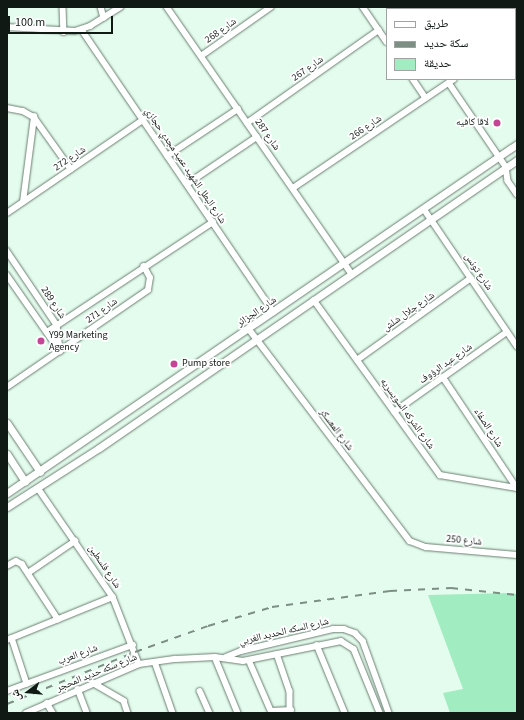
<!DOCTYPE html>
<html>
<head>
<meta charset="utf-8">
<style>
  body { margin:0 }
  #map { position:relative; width:524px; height:720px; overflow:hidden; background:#e4fced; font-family:"Source Sans 3","Noto Naskh Arabic",sans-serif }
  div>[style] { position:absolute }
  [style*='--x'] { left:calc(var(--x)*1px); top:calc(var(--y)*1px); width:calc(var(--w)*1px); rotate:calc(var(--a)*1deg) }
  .green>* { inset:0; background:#a2ecc1 }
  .roads { filter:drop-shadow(0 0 1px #697e71) drop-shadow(0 0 1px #697e71) }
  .minor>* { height:5.5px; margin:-2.75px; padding:0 2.75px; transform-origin:2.75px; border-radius:2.75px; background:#fff }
  .tertiary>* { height:7px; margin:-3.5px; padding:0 3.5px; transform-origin:3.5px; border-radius:3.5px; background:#fff }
  .rail>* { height:2px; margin-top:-1px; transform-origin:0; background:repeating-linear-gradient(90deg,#7d8e84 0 7px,transparent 0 14px) }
  .dots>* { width:11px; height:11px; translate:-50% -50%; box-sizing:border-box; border:2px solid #fff; border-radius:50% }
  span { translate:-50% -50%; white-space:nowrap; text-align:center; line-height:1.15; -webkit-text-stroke:3.5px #fff; paint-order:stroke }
  .street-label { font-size:10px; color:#101914 }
  .poi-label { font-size:10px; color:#101914 }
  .right { translate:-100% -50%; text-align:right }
  .left { translate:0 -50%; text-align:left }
  .frame { position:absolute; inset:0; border:8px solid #101914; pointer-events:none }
  .legend { position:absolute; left:386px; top:8px; width:130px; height:72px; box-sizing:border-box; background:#fff; border:1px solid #9fa3a1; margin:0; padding:5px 7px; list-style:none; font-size:12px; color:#101914 }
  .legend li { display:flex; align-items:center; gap:8px; height:20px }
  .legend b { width:20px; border:1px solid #9fa3a1 }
  .north { position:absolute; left:8px; top:672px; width:40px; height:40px; -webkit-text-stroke:3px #fff; paint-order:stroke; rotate:254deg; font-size:11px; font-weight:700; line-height:16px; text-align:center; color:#101914 }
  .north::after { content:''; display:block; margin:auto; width:14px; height:18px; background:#101914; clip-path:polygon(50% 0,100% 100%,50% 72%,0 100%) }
  .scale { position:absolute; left:8px; top:16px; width:105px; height:18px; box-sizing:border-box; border:2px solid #101914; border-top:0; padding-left:5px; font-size:12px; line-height:14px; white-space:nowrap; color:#101914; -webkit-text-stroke:3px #fff; paint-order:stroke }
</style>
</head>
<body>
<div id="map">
  <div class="green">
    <i style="clip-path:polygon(510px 593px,517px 594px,517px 713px,450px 713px,443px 693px,463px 689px,428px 595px)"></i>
  </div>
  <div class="roads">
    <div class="minor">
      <i style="--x:63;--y:7;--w:25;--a:88"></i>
      <i style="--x:101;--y:7;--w:11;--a:75"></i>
      <i style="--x:167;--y:7;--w:325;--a:55.3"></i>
      <i style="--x:363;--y:7;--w:42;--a:55.6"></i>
      <i style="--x:428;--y:7;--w:3;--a:45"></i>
      <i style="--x:7;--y:27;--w:68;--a:3.4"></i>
      <i style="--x:75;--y:31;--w:16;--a:-18"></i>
      <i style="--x:90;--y:26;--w:36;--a:-32"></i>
      <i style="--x:82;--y:30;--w:341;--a:55.8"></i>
      <i style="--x:201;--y:56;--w:85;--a:-35"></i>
      <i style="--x:413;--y:79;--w:23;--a:56"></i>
      <i style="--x:449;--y:83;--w:102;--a:55.8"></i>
      <i style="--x:506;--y:167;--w:14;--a:82"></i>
      <i style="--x:508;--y:181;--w:16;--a:55"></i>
      <i style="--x:7;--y:108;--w:16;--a:11"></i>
      <i style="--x:23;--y:111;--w:13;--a:29"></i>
      <i style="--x:34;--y:117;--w:64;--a:54.6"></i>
      <i style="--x:247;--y:123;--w:161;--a:-35.2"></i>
      <i style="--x:167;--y:156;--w:85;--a:-33.5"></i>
      <i style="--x:187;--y:184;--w:84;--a:-33.9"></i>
      <i style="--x:293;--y:188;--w:194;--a:-34.1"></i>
      <i style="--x:23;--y:202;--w:86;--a:-82.6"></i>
      <i style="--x:424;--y:209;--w:166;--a:55.8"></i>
      <i style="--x:7;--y:213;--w:165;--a:-34.4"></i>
      <i style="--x:7;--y:251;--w:89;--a:56"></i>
      <i style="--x:57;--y:325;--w:26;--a:83"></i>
      <i style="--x:7;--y:275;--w:93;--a:55.1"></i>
      <i style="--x:314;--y:300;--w:216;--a:54.2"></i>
      <i style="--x:440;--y:475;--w:78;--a:9.6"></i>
      <i style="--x:249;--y:329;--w:266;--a:52.8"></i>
      <i style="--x:410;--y:541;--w:17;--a:21"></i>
      <i style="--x:426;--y:547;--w:91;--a:5"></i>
      <i style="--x:47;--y:332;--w:199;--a:-33.5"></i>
      <i style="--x:357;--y:360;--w:140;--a:-35.7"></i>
      <i style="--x:443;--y:377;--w:133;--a:56.3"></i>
      <i style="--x:7;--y:387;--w:171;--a:-34.5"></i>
      <i style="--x:148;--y:290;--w:12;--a:-81"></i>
      <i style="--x:150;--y:278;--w:13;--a:-119"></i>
      <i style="--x:394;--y:412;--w:138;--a:-35.3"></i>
      <i style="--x:38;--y:488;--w:132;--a:55.5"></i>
      <i style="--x:113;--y:597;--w:72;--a:68.8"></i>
      <i style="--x:7;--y:566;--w:10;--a:-29"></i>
      <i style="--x:16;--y:561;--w:7;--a:27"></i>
      <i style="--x:22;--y:564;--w:66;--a:56.8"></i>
      <i style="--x:28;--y:573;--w:57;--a:-34.2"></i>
      <i style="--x:12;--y:638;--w:48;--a:71.9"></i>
      <i style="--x:7;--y:640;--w:114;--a:-22.1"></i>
      <i style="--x:317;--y:645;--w:74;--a:67.6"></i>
      <i style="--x:277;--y:654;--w:39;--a:71"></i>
      <i style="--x:290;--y:691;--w:22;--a:90"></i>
      <i style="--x:215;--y:657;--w:61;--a:67.7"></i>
      <i style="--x:226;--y:657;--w:16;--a:-22"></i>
      <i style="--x:241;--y:651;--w:95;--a:-13.4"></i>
      <i style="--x:333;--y:629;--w:11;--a:0"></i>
      <i style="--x:344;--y:629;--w:12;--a:20"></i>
      <i style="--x:355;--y:633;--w:11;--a:45"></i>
      <i style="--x:363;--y:641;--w:77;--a:70.1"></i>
      <i style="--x:249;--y:660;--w:58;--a:66.5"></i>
      <i style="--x:155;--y:662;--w:54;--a:70.6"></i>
      <i style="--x:93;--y:683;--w:36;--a:30"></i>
      <i style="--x:124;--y:701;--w:13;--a:72"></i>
      <i style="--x:78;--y:689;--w:26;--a:69"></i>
      <i style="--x:7;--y:691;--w:134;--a:-20.1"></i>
      <i style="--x:200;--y:691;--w:24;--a:66"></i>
      <i style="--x:47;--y:703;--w:12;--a:59"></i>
      <i style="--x:272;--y:711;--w:19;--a:-3"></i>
      <i style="--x:26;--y:713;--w:123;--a:-23.4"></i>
      <i style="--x:139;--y:664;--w:37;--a:-8"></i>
      <i style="--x:176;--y:659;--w:39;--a:-3"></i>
      <i style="--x:215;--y:657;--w:28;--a:8"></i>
      <i style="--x:243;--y:661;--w:100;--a:-11.5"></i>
      <i style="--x:341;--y:641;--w:15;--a:32"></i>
      <i style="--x:354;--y:649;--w:69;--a:67.9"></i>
    </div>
    <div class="tertiary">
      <i style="--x:7;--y:423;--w:59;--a:56"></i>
      <i style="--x:7;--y:454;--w:33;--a:57"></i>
      <i style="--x:7;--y:493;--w:618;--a:-34.38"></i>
      <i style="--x:7;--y:507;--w:109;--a:-32.7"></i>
      <i style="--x:99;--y:448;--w:508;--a:-34.57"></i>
    </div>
  </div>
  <div class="rail">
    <i style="--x:7;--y:704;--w:138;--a:-22.1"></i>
    <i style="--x:135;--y:652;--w:77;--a:-19.6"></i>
    <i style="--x:208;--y:626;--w:67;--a:-16.5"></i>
    <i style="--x:272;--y:607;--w:119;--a:-7.7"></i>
    <i style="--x:390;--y:591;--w:61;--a:-2.8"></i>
    <i style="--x:451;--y:588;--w:66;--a:6.1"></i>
  </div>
  <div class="dots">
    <i style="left:497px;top:123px;background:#c34593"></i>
    <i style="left:41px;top:341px;background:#c34593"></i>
    <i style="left:174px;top:364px;background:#c34593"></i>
  </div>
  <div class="street-label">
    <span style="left:221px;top:31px;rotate:-35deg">شارع 268</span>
    <span style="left:308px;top:69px;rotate:-35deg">شارع 267</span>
    <span style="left:366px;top:128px;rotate:-34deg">شارع 266</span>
    <span style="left:267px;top:135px;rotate:55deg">شارع 287</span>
    <span style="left:70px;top:159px;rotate:-34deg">شارع 272</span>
    <span style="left:185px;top:166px;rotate:56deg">شارع البطل الشهيد عميد مجدي حجازي</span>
    <span style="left:478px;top:272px;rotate:56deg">شارع تونس</span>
    <span style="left:53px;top:303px;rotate:56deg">شارع 289</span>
    <span style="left:102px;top:311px;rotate:-35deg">شارع 271</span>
    <span style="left:257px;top:312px;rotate:-34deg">شارع الجزائر</span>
    <span style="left:409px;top:312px;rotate:-35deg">شارع جلال شلش</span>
    <span style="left:446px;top:364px;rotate:-35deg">شارع عبد الرؤوف</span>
    <span style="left:407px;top:414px;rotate:54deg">شارع الشركه السويسريه</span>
    <span style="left:488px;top:428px;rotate:57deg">شارع الصفاء</span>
    <span style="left:336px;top:430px;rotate:53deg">شارع المعسكر</span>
    <span style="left:464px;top:541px;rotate:5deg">شارع 250</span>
    <span style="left:104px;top:567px;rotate:56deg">شارع فلسطين</span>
    <span style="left:284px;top:632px;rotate:-13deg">شارع السكه الحديد الغربي</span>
    <span style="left:78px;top:655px;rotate:-20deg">شارع العرب</span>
    <span style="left:97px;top:673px;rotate:-22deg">شارع سكه حديد المحجر</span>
  </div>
  <div class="poi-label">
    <span class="right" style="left:489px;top:123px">لاڤا كافيه</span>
    <span class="left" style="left:49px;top:341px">Y99 Marketing<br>Agency</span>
    <span class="left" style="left:182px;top:364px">Pump store</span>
  </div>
  <div class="frame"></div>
  <ul class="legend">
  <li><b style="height:5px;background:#fff"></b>طريق</li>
  <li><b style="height:5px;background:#7d8e84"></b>سكة حديد</li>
  <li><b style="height:11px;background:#a2ecc1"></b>حديقة</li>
  </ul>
  <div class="north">ش</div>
  <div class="scale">100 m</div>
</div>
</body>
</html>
